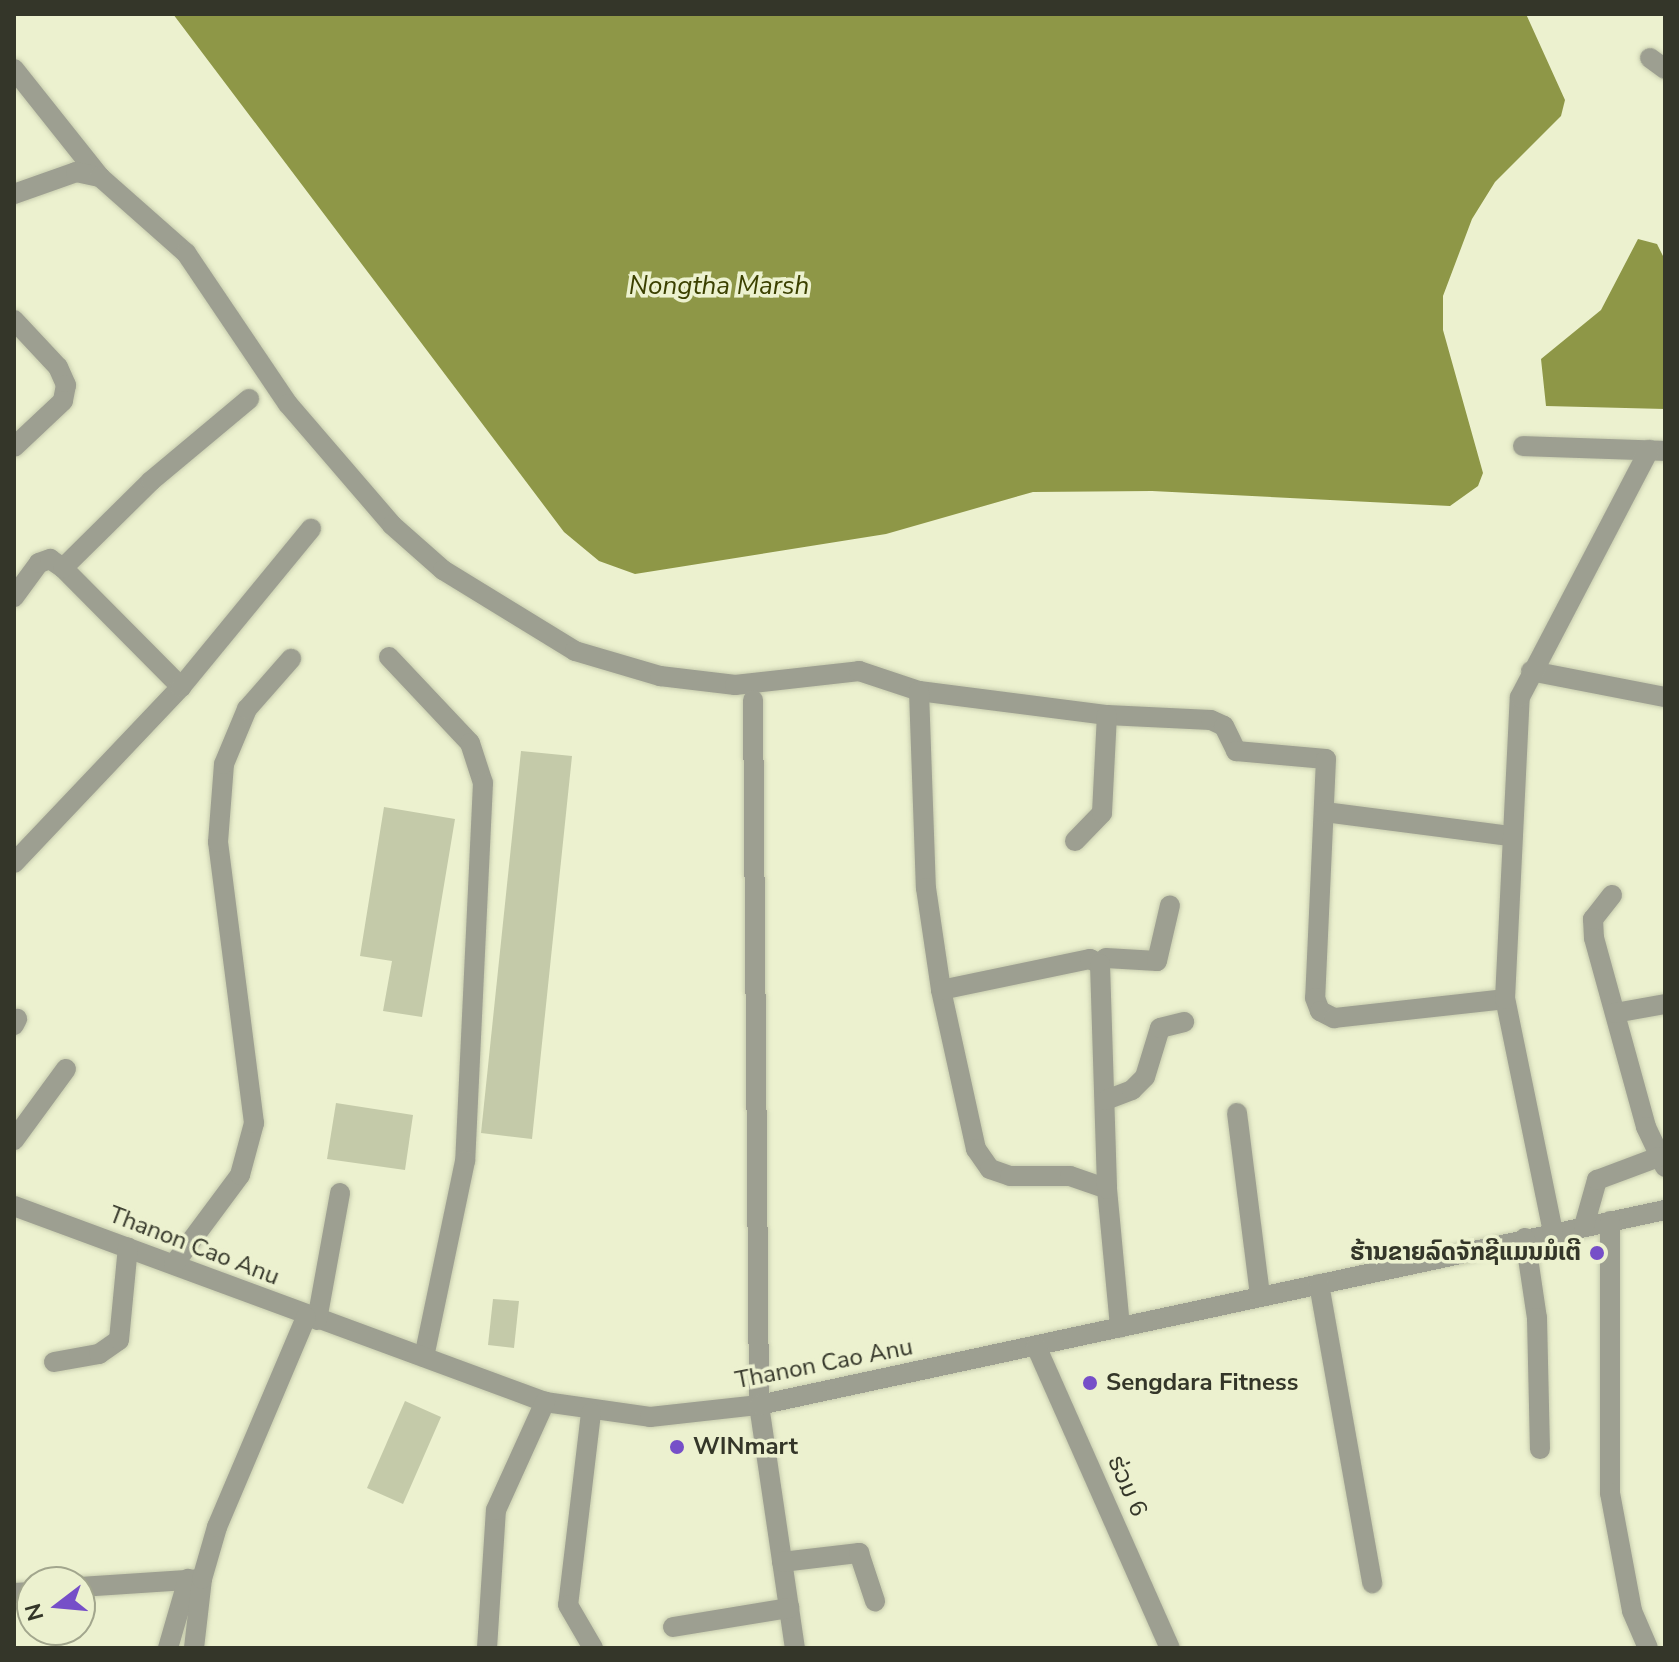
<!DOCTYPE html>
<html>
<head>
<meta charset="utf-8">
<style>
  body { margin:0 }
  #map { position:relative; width:1679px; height:1662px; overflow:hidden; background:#ecf1cf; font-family:"Nunito Sans","Noto Sans Lao",sans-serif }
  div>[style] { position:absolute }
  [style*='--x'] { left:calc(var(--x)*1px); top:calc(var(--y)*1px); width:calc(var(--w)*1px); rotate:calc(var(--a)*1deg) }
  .water>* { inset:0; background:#8e9747 }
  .building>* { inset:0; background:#c4caa9 }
  .roads { filter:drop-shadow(0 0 2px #c7ccae) drop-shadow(0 0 2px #c7ccae) }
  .minor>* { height:20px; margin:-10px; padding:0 10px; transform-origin:10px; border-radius:10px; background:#9d9f91 }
  .dots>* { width:22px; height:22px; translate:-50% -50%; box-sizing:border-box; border:4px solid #ecf1cf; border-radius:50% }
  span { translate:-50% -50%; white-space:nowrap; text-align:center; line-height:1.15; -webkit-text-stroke:7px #ecf1cf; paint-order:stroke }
  .street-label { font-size:24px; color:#343629 }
  .poi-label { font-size:24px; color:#343629; font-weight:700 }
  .right { translate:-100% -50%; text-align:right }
  .left { translate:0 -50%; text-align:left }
  .water-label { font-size:26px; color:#3b4000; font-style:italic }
  .frame { position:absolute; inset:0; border:16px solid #343629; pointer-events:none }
  .north { position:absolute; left:16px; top:1566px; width:80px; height:80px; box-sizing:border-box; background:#ecf1cf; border:2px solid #a2a68d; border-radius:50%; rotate:254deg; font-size:22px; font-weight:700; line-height:32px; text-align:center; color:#343629 }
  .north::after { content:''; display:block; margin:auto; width:28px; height:36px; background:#764fc8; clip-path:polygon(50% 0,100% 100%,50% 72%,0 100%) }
</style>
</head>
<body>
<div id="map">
  <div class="water">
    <i style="clip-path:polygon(173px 14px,1526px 14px,1565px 100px,1561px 116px,1495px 182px,1472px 219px,1443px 296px,1443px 330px,1483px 473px,1478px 486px,1450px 506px,1152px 491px,1033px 492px,886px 534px,635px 574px,599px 561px,564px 532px)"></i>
    <i style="clip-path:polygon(1638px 239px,1657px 244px,1665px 260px,1665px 409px,1546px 406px,1541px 359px,1601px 310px)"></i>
  </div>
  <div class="building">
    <i style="clip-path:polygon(521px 751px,572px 756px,532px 1139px,481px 1133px)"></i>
    <i style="clip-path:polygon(384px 807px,455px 819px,422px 1017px,383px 1011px,392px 961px,360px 956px)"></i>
    <i style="clip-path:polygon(336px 1103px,413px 1115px,405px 1170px,327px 1159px)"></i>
    <i style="clip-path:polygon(493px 1299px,519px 1301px,514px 1348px,488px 1345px)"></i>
    <i style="clip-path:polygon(405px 1401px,441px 1417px,403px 1504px,367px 1488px)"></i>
  </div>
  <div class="roads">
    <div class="minor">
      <i style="--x:1650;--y:58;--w:19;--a:36"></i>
      <i style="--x:14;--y:69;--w:138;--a:51.5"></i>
      <i style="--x:14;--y:194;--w:66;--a:-19.5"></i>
      <i style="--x:76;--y:172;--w:25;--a:12"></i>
      <i style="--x:100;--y:177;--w:115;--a:41.5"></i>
      <i style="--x:186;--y:253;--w:182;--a:56"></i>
      <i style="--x:288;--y:404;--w:160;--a:49.3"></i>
      <i style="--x:392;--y:525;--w:68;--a:41.4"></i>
      <i style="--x:443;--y:570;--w:155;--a:31.5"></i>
      <i style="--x:575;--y:651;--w:89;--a:16.4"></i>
      <i style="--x:660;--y:676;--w:76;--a:6.8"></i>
      <i style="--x:735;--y:685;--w:125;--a:-6.4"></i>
      <i style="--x:859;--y:671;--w:63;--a:18.4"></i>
      <i style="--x:919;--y:691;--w:190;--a:7.3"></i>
      <i style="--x:1107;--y:715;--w:104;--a:2.8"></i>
      <i style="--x:1211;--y:720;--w:14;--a:25"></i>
      <i style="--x:1224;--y:726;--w:28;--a:64"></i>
      <i style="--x:1236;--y:751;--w:90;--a:5.1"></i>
      <i style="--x:1326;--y:759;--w:239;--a:92.6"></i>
      <i style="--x:1315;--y:998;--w:14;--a:69"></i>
      <i style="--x:1320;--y:1011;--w:16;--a:27"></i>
      <i style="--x:1334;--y:1018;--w:172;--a:-6.3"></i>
      <i style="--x:14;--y:320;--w:64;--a:46.9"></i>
      <i style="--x:58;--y:367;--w:20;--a:66"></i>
      <i style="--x:66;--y:385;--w:16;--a:101"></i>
      <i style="--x:63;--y:401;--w:67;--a:136.8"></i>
      <i style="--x:1523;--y:446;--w:142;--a:2"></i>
      <i style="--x:63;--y:568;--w:168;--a:45.2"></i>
      <i style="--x:14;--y:597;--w:42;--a:-53.7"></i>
      <i style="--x:39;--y:563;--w:12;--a:-20"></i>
      <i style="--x:50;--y:559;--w:16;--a:35"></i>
      <i style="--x:63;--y:568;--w:124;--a:-44.7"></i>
      <i style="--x:151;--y:481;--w:128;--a:-39.9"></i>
      <i style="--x:389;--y:657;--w:118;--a:46.7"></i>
      <i style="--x:470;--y:743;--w:42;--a:72"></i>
      <i style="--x:483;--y:783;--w:378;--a:92.7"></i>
      <i style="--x:465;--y:1161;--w:200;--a:101.8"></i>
      <i style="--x:1531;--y:671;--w:136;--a:11"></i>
      <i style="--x:919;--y:691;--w:197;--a:88"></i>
      <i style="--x:926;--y:888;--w:103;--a:81.6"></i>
      <i style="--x:941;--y:990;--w:163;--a:77.6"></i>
      <i style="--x:976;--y:1149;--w:24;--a:55"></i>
      <i style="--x:990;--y:1169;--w:21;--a:19"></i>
      <i style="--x:1010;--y:1176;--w:60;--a:0"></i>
      <i style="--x:1070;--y:1176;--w:39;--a:19"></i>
      <i style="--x:1107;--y:1189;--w:139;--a:84.6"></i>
      <i style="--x:753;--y:700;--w:705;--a:89.51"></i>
      <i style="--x:759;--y:1405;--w:246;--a:81.6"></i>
      <i style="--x:1325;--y:812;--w:188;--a:7.4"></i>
      <i style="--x:1075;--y:841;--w:39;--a:-46"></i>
      <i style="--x:1102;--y:813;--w:98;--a:-87.1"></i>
      <i style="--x:14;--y:863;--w:243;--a:-46.5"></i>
      <i style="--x:181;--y:687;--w:205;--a:-50.6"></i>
      <i style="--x:1612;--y:895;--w:31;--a:128"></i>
      <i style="--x:1593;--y:919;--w:19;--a:87"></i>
      <i style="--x:1594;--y:938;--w:196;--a:74.6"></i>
      <i style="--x:1646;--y:1127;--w:44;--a:64.6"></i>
      <i style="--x:1100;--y:964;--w:8;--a:-45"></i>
      <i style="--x:1106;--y:958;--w:51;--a:3.4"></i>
      <i style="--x:1157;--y:961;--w:57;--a:-76.9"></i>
      <i style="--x:941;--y:990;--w:152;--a:-11.8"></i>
      <i style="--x:1090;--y:959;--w:11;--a:27"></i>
      <i style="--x:1100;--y:964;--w:225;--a:88.2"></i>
      <i style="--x:1615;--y:1013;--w:51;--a:-10.2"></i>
      <i style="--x:14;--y:1025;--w:7;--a:-63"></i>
      <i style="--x:1106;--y:1100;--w:28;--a:-21"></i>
      <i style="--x:1132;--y:1090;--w:18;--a:-45"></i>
      <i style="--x:1145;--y:1077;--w:51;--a:-73"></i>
      <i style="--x:1160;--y:1028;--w:25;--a:-14"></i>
      <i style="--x:1237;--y:1113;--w:184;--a:82.8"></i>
      <i style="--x:14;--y:1140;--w:88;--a:-53.8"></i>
      <i style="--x:14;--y:1206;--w:566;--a:20.26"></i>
      <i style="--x:545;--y:1402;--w:106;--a:8.1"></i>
      <i style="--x:650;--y:1417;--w:110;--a:-6.3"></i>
      <i style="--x:759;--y:1405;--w:927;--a:-12.15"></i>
      <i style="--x:1610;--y:1221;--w:272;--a:90"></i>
      <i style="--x:1610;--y:1493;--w:120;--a:79.4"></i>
      <i style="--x:1632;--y:1611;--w:40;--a:66.6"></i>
      <i style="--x:1584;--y:1226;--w:48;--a:-74.2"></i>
      <i style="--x:1597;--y:1180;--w:66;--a:-20.4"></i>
      <i style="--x:1553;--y:1232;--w:238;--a:-101.6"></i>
      <i style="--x:1505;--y:999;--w:302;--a:-87.2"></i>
      <i style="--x:1520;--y:697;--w:279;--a:-62.4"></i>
      <i style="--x:1525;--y:1238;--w:81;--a:81.5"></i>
      <i style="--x:1537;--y:1318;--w:131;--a:88.7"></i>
      <i style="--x:174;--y:1264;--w:111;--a:-53.4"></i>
      <i style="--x:240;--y:1175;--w:54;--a:-74.9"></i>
      <i style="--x:254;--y:1123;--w:283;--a:-97.3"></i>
      <i style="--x:218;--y:842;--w:78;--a:-85.6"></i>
      <i style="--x:224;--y:764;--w:60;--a:-67.3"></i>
      <i style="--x:247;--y:709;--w:67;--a:-48.7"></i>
      <i style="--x:1319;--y:1284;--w:304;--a:79.9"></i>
      <i style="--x:317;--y:1320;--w:129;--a:-79.7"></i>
      <i style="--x:1036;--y:1346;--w:330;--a:66.1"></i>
      <i style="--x:54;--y:1362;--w:46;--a:-10.1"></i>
      <i style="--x:99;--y:1354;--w:24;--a:-35"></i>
      <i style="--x:119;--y:1340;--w:93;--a:-84.5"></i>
      <i style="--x:591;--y:1413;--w:193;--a:96.8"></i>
      <i style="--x:568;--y:1605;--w:50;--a:59.8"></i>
      <i style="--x:782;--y:1562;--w:78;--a:-6.7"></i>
      <i style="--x:859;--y:1553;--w:51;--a:71.6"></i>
      <i style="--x:80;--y:1587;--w:122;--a:-3.8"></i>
      <i style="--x:14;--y:1593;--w:18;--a:-3"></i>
      <i style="--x:673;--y:1627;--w:118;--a:-9.3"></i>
      <i style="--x:168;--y:1648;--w:72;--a:-73.8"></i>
      <i style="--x:194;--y:1648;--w:69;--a:-83.4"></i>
      <i style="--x:202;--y:1579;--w:54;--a:-73.9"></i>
      <i style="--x:217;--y:1527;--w:228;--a:-67"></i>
      <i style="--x:487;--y:1648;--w:138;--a:-86.3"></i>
      <i style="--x:496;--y:1510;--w:119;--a:-65.6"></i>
    </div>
  </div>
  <div class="dots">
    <i style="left:1597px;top:1253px;background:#764fc8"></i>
    <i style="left:1090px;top:1383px;background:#764fc8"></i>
    <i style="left:677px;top:1447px;background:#764fc8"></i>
  </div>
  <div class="street-label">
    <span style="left:194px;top:1246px;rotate:21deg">Thanon Cao Anu</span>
    <span style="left:824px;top:1364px;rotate:-11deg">Thanon Cao Anu</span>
    <span style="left:1127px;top:1486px;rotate:66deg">ຮ່ວມ 6</span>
  </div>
  <div class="poi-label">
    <span class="right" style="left:1581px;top:1253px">ຮ້ານຂາຍລົດຈັກຊີແມນມໍເຕີ</span>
    <span class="left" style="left:1106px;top:1383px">Sengdara Fitness</span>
    <span class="left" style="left:693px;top:1447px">WINmart</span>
  </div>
  <div class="water-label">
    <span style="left:719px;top:286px">Nongtha Marsh</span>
  </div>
  <div class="frame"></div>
  <div class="north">N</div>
</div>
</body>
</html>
